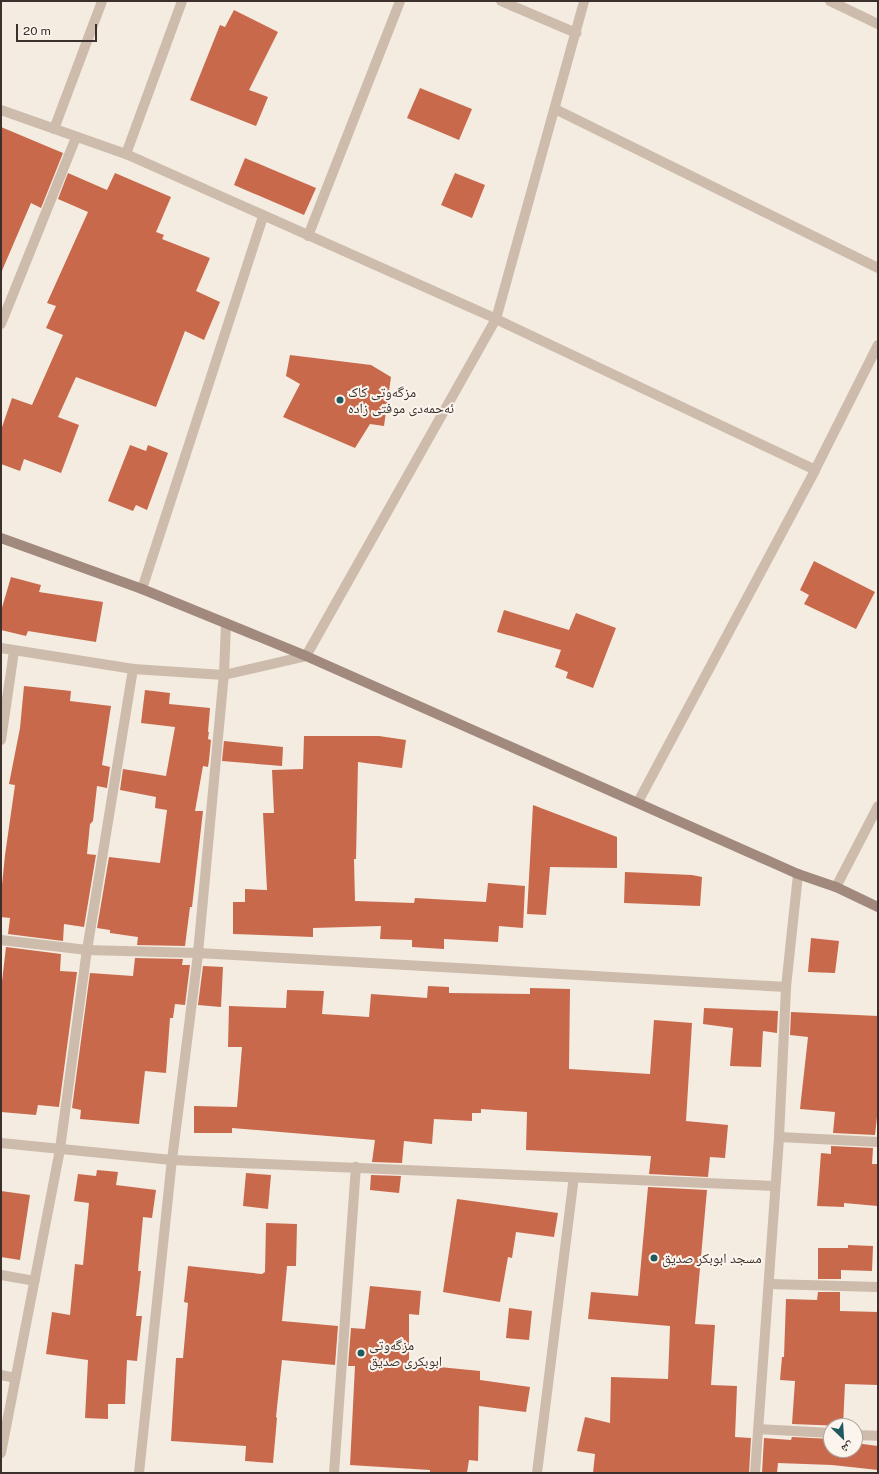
<!DOCTYPE html>
<html>
<head>
<meta charset="utf-8">
<style>
  body { margin:0 }
  #map { position:relative; width:879px; height:1474px; overflow:hidden; background:#f4ebe1; font-family:"Public Sans","Noto Naskh Arabic",sans-serif }
  div>[style] { position:absolute }
  [style*='--x'] { left:calc(var(--x)*1px); top:calc(var(--y)*1px); width:calc(var(--w)*1px); rotate:calc(var(--a)*1deg) }
  .building>* { inset:0; background:#c8694b }
  .street>* { height:10px; margin:-5px; padding:0 5px; transform-origin:5px; border-radius:5px; background:#cdbbac }
  .secondary>* { height:10px; margin:-5px; padding:0 5px; transform-origin:5px; border-radius:5px; background:#a18a7d }
  .dots>* { width:11px; height:11px; translate:-50% -50%; box-sizing:border-box; border:2px solid #fbf5ee; border-radius:50% }
  span { translate:-50% -50%; white-space:nowrap; text-align:center; line-height:1.15; -webkit-text-stroke:4px #fbf5ee; paint-order:stroke }
  .poi-label { font-size:14px; color:#3b302b }
  .left { translate:0 -50%; text-align:left }
  .frame { position:absolute; inset:0; border:2px solid #3b302b; pointer-events:none }
  .north { position:absolute; left:823px; top:1418px; width:40px; height:40px; box-sizing:border-box; background:#fbf5ee; border:1px solid #aea6a0; border-radius:50%; rotate:155deg; font-size:11px; font-weight:700; line-height:16px; text-align:center; color:#3b302b }
  .north::after { content:''; display:block; margin:auto; width:14px; height:18px; background:#1f5a5e; clip-path:polygon(50% 0,100% 100%,50% 72%,0 100%) }
  .scale { position:absolute; left:16px; top:24px; width:81px; height:18px; box-sizing:border-box; border:2px solid #3b302b; border-top:0; padding-left:5px; font-size:12px; line-height:14px; white-space:nowrap; color:#3b302b; -webkit-text-stroke:3px #fbf5ee; paint-order:stroke }
</style>
</head>
<body>
<div id="map">
  <div class="building">
    <i style="clip-path:polygon(234px 10px,278px 32px,249px 90px,268px 97px,256px 126px,190px 100px,220px 25px,225px 27px)"></i>
    <i style="clip-path:polygon(420px 88px,472px 109px,459px 140px,407px 118px)"></i>
    <i style="clip-path:polygon(1px 127px,63px 153px,41px 208px,31px 203px,1px 273px)"></i>
    <i style="clip-path:polygon(245px 158px,316px 188px,304px 215px,234px 185px)"></i>
    <i style="clip-path:polygon(68px 173px,107px 190px,115px 173px,171px 197px,156px 232px,164px 235px,162px 239px,210px 258px,196px 291px,220px 302px,204px 340px,185px 331px,156px 407px,76px 377px,58px 417px,79px 425px,61px 473px,24px 459px,20px 471px,1px 464px,1px 430px,12px 398px,32px 405px,63px 335px,46px 328px,56px 306px,47px 303px,88px 212px,58px 199px)"></i>
    <i style="clip-path:polygon(455px 173px,485px 185px,472px 218px,441px 205px)"></i>
    <i style="clip-path:polygon(290px 355px,371px 365px,391px 377px,384px 426px,370px 424px,355px 448px,283px 417px,300px 384px,286px 376px)"></i>
    <i style="clip-path:polygon(130px 445px,146px 451px,148px 445px,168px 453px,147px 510px,136px 505px,133px 511px,108px 501px)"></i>
    <i style="clip-path:polygon(814px 561px,875px 592px,856px 629px,804px 604px,809px 595px,800px 590px)"></i>
    <i style="clip-path:polygon(11px 577px,41px 585px,39px 592px,103px 602px,96px 642px,28px 631px,26px 636px,1px 630px,1px 611px)"></i>
    <i style="clip-path:polygon(504px 610px,569px 630px,576px 613px,616px 628px,593px 688px,566px 678px,568px 672px,555px 667px,561px 650px,497px 632px)"></i>
    <i style="clip-path:polygon(24px 686px,71px 691px,70px 701px,111px 706px,102px 765px,110px 767px,107px 788px,97px 786px,93px 821px,90px 824px,87px 854px,96px 855px,84px 927px,64px 924px,63px 941px,8px 934px,10px 918px,1px 917px,1px 895px,5px 855px,15px 785px,9px 784px,20px 728px)"></i>
    <i style="clip-path:polygon(145px 690px,170px 693px,169px 704px,210px 708px,208px 732px,209px 732px,208px 739px,211px 740px,209px 760px,208px 767px,203px 766px,195px 811px,203px 811px,192px 907px,190px 907px,185px 946px,137px 945px,138px 937px,110px 933px,110px 930px,97px 928px,109px 857px,160px 863px,167px 810px,155px 808px,156px 797px,120px 790px,123px 769px,166px 776px,175px 727px,141px 723px)"></i>
    <i style="clip-path:polygon(304px 736px,379px 736px,406px 740px,402px 768px,358px 762px,356px 859px,354px 859px,355px 901px,414px 903px,415px 898px,486px 902px,488px 883px,525px 886px,523px 928px,499px 926px,498px 942px,444px 939px,444px 949px,412px 947px,412px 940px,380px 939px,381px 926px,313px 928px,313px 937px,233px 934px,233px 902px,245px 902px,245px 889px,267px 890px,263px 813px,274px 813px,272px 770px,303px 769px)"></i>
    <i style="clip-path:polygon(224px 741px,283px 747px,282px 766px,222px 761px)"></i>
    <i style="clip-path:polygon(533px 805px,617px 837px,617px 868px,550px 867px,546px 915px,527px 914px)"></i>
    <i style="clip-path:polygon(625px 872px,692px 875px,702px 877px,700px 906px,624px 903px)"></i>
    <i style="clip-path:polygon(811px 938px,839px 941px,835px 973px,808px 972px)"></i>
    <i style="clip-path:polygon(6px 947px,61px 954px,60px 971px,77px 972px,59px 1107px,38px 1105px,36px 1115px,1px 1112px,1px 990px)"></i>
    <i style="clip-path:polygon(135px 958px,183px 959px,182px 965px,190px 965px,185px 1005px,175px 1004px,173px 1018px,170px 1018px,166px 1073px,145px 1071px,139px 1124px,80px 1119px,81px 1110px,72px 1108px,90px 973px,133px 976px)"></i>
    <i style="clip-path:polygon(203px 966px,223px 967px,221px 1007px,198px 1005px)"></i>
    <i style="clip-path:polygon(428px 986px,449px 987px,449px 993px,530px 994px,530px 988px,570px 989px,569px 1069px,650px 1074px,654px 1020px,692px 1023px,686px 1121px,728px 1125px,725px 1158px,710px 1157px,708px 1177px,649px 1174px,651px 1156px,526px 1150px,527px 1112px,481px 1109px,481px 1113px,472px 1113px,472px 1121px,434px 1119px,432px 1144px,404px 1141px,402px 1163px,372px 1162px,375px 1140px,232px 1128px,232px 1133px,194px 1133px,194px 1106px,237px 1107px,242px 1047px,228px 1047px,229px 1006px,286px 1008px,287px 990px,324px 991px,322px 1014px,369px 1017px,371px 994px,427px 998px)"></i>
    <i style="clip-path:polygon(704px 1008px,778px 1011px,777px 1033px,763px 1031px,761px 1067px,730px 1066px,733px 1028px,703px 1024px)"></i>
    <i style="clip-path:polygon(791px 1012px,878px 1016px,878px 1108px,875px 1135px,833px 1133px,835px 1112px,800px 1109px,808px 1037px,790px 1035px)"></i>
    <i style="clip-path:polygon(831px 1146px,873px 1148px,872px 1164px,878px 1164px,878px 1206px,844px 1203px,844px 1207px,817px 1206px,821px 1153px,831px 1154px)"></i>
    <i style="clip-path:polygon(97px 1170px,118px 1172px,116px 1185px,156px 1190px,152px 1218px,143px 1217px,138px 1271px,141px 1271px,136px 1316px,142px 1316px,137px 1361px,127px 1360px,125px 1404px,108px 1404px,108px 1419px,85px 1418px,88px 1360px,46px 1354px,52px 1312px,70px 1315px,75px 1264px,83px 1265px,89px 1203px,74px 1201px,78px 1174px,96px 1176px)"></i>
    <i style="clip-path:polygon(246px 1173px,271px 1175px,268px 1209px,243px 1206px)"></i>
    <i style="clip-path:polygon(371px 1175px,401px 1176px,399px 1193px,370px 1190px)"></i>
    <i style="clip-path:polygon(648px 1187px,707px 1190px,695px 1324px,715px 1325px,711px 1385px,737px 1386px,735px 1437px,751px 1438px,749px 1473px,593px 1473px,595px 1454px,577px 1451px,585px 1417px,610px 1423px,611px 1377px,668px 1379px,670px 1326px,588px 1319px,591px 1292px,638px 1296px)"></i>
    <i style="clip-path:polygon(1px 1191px,30px 1195px,20px 1260px,1px 1257px)"></i>
    <i style="clip-path:polygon(457px 1199px,558px 1213px,554px 1237px,516px 1232px,512px 1258px,508px 1257px,500px 1302px,443px 1292px)"></i>
    <i style="clip-path:polygon(266px 1223px,297px 1224px,296px 1266px,287px 1266px,282px 1321px,338px 1326px,335px 1365px,282px 1360px,276px 1417px,277px 1418px,273px 1463px,245px 1461px,246px 1446px,171px 1441px,176px 1358px,183px 1358px,188px 1303px,184px 1302px,188px 1266px,262px 1274px,265px 1272px)"></i>
    <i style="clip-path:polygon(848px 1245px,873px 1246px,872px 1271px,841px 1270px,841px 1279px,818px 1279px,818px 1248px,848px 1248px)"></i>
    <i style="clip-path:polygon(370px 1286px,421px 1291px,419px 1315px,409px 1314px,409px 1364px,480px 1371px,480px 1380px,530px 1387px,526px 1412px,479px 1406px,478px 1461px,469px 1460px,467px 1473px,430px 1473px,430px 1470px,350px 1465px,355px 1366px,348px 1366px,351px 1328px,365px 1329px)"></i>
    <i style="clip-path:polygon(818px 1292px,840px 1292px,840px 1311px,878px 1312px,878px 1385px,845px 1384px,843px 1426px,792px 1424px,795px 1381px,780px 1380px,782px 1357px,784px 1357px,786px 1299px,817px 1300px)"></i>
    <i style="clip-path:polygon(509px 1308px,532px 1311px,529px 1340px,506px 1338px)"></i>
    <i style="clip-path:polygon(792px 1437px,831px 1439px,831px 1450px,855px 1450px,855px 1443px,878px 1446px,878px 1470px,832px 1465px,778px 1463px,777px 1473px,762px 1473px,764px 1438px,791px 1440px)"></i>
  </div>
  <div class="street">
    <i style="--x:501;--y:1;--w:82;--a:23.1"></i>
    <i style="--x:830;--y:1;--w:53;--a:25.6"></i>
    <i style="--x:555;--y:109;--w:360;--a:26.2"></i>
    <i style="--x:1;--y:110;--w:133;--a:19.4"></i>
    <i style="--x:126;--y:154;--w:405;--a:24"></i>
    <i style="--x:496;--y:319;--w:353;--a:25.3"></i>
    <i style="--x:54;--y:129;--w:137;--a:-69.4"></i>
    <i style="--x:126;--y:154;--w:163;--a:-69.9"></i>
    <i style="--x:308;--y:236;--w:252;--a:-68.6"></i>
    <i style="--x:1;--y:324;--w:201;--a:-68.1"></i>
    <i style="--x:142;--y:589;--w:392;--a:-72"></i>
    <i style="--x:1;--y:648;--w:134;--a:9"></i>
    <i style="--x:133;--y:669;--w:91;--a:3.8"></i>
    <i style="--x:224;--y:675;--w:84;--a:-13"></i>
    <i style="--x:306;--y:656;--w:387;--a:-60.6"></i>
    <i style="--x:496;--y:319;--w:330;--a:-74.5"></i>
    <i style="--x:1;--y:740;--w:90;--a:-81.7"></i>
    <i style="--x:638;--y:802;--w:376;--a:-61.9"></i>
    <i style="--x:815;--y:470;--w:140;--a:-63.3"></i>
    <i style="--x:836;--y:887;--w:91;--a:-62.6"></i>
    <i style="--x:1;--y:940;--w:87;--a:6.6"></i>
    <i style="--x:87;--y:950;--w:111;--a:1.5"></i>
    <i style="--x:198;--y:953;--w:589;--a:3.31"></i>
    <i style="--x:779;--y:1137;--w:99;--a:2.9"></i>
    <i style="--x:1;--y:1143;--w:172;--a:5.7"></i>
    <i style="--x:172;--y:1160;--w:603;--a:2.47"></i>
    <i style="--x:1;--y:1275;--w:34;--a:10"></i>
    <i style="--x:769;--y:1284;--w:109;--a:1.6"></i>
    <i style="--x:1;--y:1375;--w:14;--a:12"></i>
    <i style="--x:759;--y:1429;--w:72;--a:3.2"></i>
    <i style="--x:855;--y:1435;--w:23;--a:2"></i>
    <i style="--x:1;--y:1453;--w:310;--a:-79"></i>
    <i style="--x:60;--y:1149;--w:201;--a:-82.3"></i>
    <i style="--x:87;--y:950;--w:285;--a:-80.7"></i>
    <i style="--x:139;--y:1473;--w:315;--a:-84"></i>
    <i style="--x:172;--y:1160;--w:209;--a:-82.8"></i>
    <i style="--x:198;--y:953;--w:279;--a:-84.7"></i>
    <i style="--x:224;--y:675;--w:52;--a:-87.8"></i>
    <i style="--x:334;--y:1473;--w:307;--a:-85.9"></i>
    <i style="--x:537;--y:1473;--w:297;--a:-82.9"></i>
    <i style="--x:755;--y:1473;--w:337;--a:-85.9"></i>
    <i style="--x:779;--y:1137;--w:150;--a:-87.3"></i>
    <i style="--x:786;--y:987;--w:114;--a:-83.9"></i>
  </div>
  <div class="secondary">
    <i style="--x:1;--y:538;--w:150;--a:19.9"></i>
    <i style="--x:142;--y:589;--w:177;--a:22.2"></i>
    <i style="--x:306;--y:656;--w:538;--a:23.9"></i>
    <i style="--x:798;--y:874;--w:40;--a:18.9"></i>
    <i style="--x:836;--y:887;--w:47;--a:25.5"></i>
  </div>
  <div class="dots">
    <i style="left:340px;top:400px;background:#1f5a5e"></i>
    <i style="left:654px;top:1258px;background:#1f5a5e"></i>
    <i style="left:361px;top:1353px;background:#1f5a5e"></i>
  </div>
  <div class="poi-label">
    <span class="left" style="left:348px;top:400px">مزگەوتی کاک<br>ئەحمەدی موفتی زادە</span>
    <span class="left" style="left:662px;top:1258px">مسجد ابوبكر صديق</span>
    <span class="left" style="left:369px;top:1353px">مزگەوتی<br>ابوبکری صدیق</span>
  </div>
  <div class="frame"></div>
  <div class="north">ش</div>
  <div class="scale">20 m</div>
</div>
</body>
</html>
